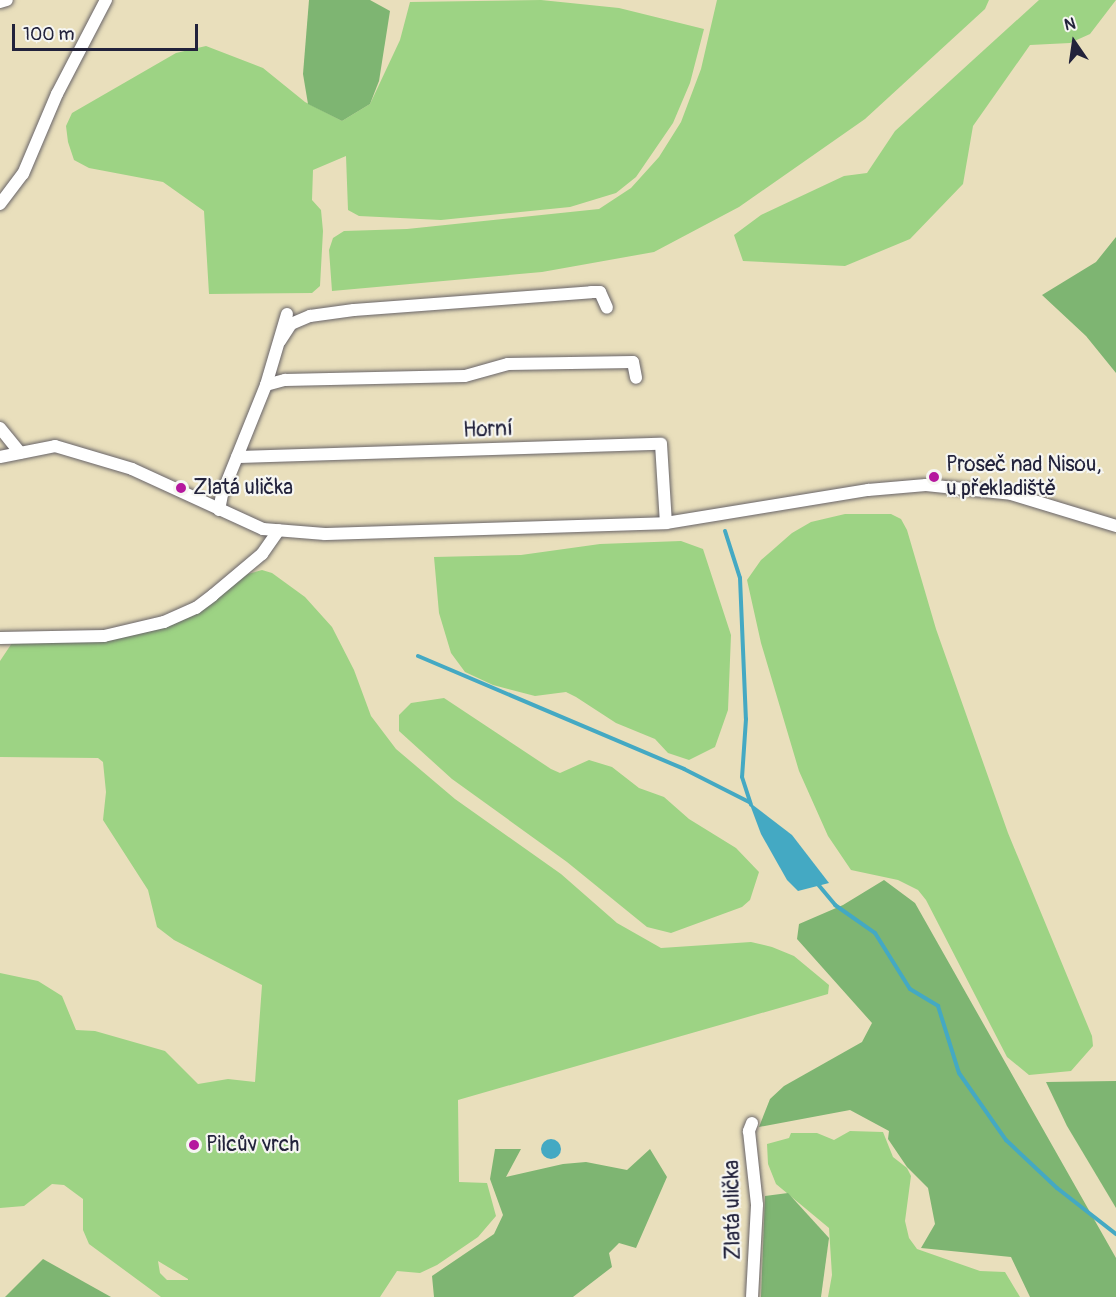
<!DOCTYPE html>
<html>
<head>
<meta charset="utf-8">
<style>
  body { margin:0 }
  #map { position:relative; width:1116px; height:1297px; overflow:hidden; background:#e9dfbc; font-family:Pangolin,sans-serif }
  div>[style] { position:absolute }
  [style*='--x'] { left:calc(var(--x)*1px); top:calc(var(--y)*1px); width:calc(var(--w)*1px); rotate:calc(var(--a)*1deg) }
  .green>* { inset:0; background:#9dd384 }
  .forest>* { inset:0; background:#7eb572 }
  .water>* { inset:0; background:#44a9c3 }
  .round { border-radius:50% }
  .stream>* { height:4px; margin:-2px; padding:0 2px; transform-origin:2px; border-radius:2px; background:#44a9c3 }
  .roads { filter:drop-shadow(0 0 2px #686468) drop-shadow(0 0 2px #686468) }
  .minor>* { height:12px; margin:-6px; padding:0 6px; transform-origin:6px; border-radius:6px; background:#fff }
  .dots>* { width:16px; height:16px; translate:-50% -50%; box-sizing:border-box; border:3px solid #f6f6f2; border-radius:50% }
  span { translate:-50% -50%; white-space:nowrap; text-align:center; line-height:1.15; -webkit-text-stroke:4.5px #f6f6f2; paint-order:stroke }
  .street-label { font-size:21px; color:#22223b }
  .poi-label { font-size:21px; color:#22223b }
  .left { translate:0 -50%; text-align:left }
  .north { position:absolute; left:1044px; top:12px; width:60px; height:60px; -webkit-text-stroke:4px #f6f6f2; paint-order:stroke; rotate:347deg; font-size:16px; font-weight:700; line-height:24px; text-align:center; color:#22223b }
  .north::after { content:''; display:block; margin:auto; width:21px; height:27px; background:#22223b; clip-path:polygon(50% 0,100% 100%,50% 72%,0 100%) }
  .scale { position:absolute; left:12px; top:24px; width:186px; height:27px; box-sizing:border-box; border:3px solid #22223b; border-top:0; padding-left:8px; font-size:18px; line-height:21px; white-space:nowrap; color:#22223b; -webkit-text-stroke:4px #f6f6f2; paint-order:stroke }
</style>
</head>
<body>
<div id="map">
  <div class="green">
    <i style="clip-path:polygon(541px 0,619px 8px,704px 29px,690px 83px,673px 123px,636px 177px,616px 193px,570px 207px,441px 220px,359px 216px,348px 210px,346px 156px,313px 170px,312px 200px,321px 210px,323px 231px,320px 286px,312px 293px,209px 294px,204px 211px,163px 182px,89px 168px,74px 160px,68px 142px,66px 126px,72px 113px,176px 53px,206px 46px,263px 68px,305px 102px,342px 121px,370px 104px,400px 40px,410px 2px)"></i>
    <i style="clip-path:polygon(717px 0,989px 0,985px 9px,865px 119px,739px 207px,654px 252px,542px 272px,332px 291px,329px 250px,333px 238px,344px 231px,407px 229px,599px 209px,631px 188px,659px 157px,681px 122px,701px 69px)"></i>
    <i style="clip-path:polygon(1039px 0,1116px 0,1090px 34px,1070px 43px,1030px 45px,973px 126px,963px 184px,910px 239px,845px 266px,743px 261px,734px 235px,761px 215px,844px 176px,867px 173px,895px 131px)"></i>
    <i style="clip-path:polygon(845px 514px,891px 514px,901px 519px,907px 530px,936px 629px,1008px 833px,1092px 1036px,1093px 1046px,1071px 1071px,1029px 1075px,1007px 1057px,926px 900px,918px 890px,898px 880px,851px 870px,828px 836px,799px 771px,761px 643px,747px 580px,761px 560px,792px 533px,811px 522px)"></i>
    <i style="clip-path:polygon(681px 541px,703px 549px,731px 635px,728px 710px,715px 747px,689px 760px,668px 753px,655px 739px,616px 723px,576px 697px,566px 692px,535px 696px,493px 685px,465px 672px,451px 653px,439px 613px,434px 557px,521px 555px,600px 544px)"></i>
    <i style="clip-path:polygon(evenodd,262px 570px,272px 573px,305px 597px,332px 627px,354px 670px,371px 716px,396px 749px,455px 799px,561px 874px,617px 923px,661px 948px,751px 942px,772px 947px,794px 956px,829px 985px,828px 994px,458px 1100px,459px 1182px,487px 1183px,496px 1216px,478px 1237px,437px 1265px,420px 1273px,397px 1271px,380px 1297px,161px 1297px,89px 1244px,83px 1230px,83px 1199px,64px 1185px,52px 1184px,24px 1206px,0 1208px,0 973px,38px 981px,62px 996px,76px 1030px,95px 1031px,165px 1051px,198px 1084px,228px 1079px,255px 1082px,262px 985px,174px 940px,157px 927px,148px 890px,103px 820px,106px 792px,103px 762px,98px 758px,0 757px,0 661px,12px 643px,166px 626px,195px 615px,248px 574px,262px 570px,158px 1261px,188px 1279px,188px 1280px,167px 1280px,160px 1273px,158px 1261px)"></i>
    <i style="clip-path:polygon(444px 698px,551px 769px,560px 773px,589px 760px,612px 767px,639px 788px,664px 797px,689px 819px,736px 848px,759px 872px,750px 900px,742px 907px,671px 933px,647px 927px,567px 862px,452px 779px,399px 731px,399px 715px,411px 703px)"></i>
    <i style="clip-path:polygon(850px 1131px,883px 1132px,893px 1157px,907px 1168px,911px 1176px,905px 1221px,909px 1238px,917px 1249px,980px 1271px,1005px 1272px,1020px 1297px,828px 1297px,832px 1275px,829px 1228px,776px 1184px,768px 1164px,767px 1144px,789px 1138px,791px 1133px,817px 1133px,834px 1140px)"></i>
  </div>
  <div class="forest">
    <i style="clip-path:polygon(309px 0,370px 0,390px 11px,379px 81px,370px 104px,342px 121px,308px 104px,303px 74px)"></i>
    <i style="clip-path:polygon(1116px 237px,1116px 373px,1086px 336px,1042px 295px,1096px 262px)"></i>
    <i style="clip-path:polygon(884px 880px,915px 903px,1116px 1258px,1116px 1297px,1030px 1297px,1011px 1257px,921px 1248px,935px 1224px,928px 1188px,907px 1167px,888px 1139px,889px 1131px,850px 1110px,759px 1127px,770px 1099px,784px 1086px,862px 1042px,872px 1023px,797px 939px,799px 924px,843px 905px)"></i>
    <i style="clip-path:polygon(1116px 1081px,1116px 1208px,1067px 1126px,1046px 1082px)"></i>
    <i style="clip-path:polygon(495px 1149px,521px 1149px,506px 1177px,563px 1164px,586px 1162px,627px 1170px,650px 1149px,667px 1177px,636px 1248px,619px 1243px,609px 1253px,612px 1267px,573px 1297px,434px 1297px,432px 1276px,494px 1234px,503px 1215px,490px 1179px)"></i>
    <i style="clip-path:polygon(788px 1193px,829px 1238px,821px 1297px,761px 1297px,765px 1196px)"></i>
    <i style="clip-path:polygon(43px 1259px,111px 1297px,5px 1297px)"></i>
  </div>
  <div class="water">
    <i style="clip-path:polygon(749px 802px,792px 835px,829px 883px,798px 891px,787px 880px,761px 834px)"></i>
    <i class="round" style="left:541px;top:1139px;width:20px;height:20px"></i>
  </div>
  <div class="stream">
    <i style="--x:725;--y:531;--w:49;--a:72.3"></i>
    <i style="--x:740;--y:578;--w:141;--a:87.6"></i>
    <i style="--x:746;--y:719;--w:58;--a:93.9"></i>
    <i style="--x:742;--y:777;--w:29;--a:72"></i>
    <i style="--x:418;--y:656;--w:289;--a:23"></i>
    <i style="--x:684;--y:769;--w:73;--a:26.9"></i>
    <i style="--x:816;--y:882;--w:30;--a:50"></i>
    <i style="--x:835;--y:905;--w:49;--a:35"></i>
    <i style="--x:875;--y:933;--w:66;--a:58"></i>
    <i style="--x:910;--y:989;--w:33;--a:31"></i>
    <i style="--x:938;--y:1006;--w:70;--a:72.6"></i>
    <i style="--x:959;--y:1073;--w:82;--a:55"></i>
    <i style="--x:1006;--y:1140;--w:70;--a:43.3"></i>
    <i style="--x:1057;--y:1188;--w:75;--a:37.9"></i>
  </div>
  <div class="roads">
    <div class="minor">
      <i style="--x:0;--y:2;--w:7;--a:-16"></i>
      <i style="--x:0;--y:204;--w:38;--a:-53"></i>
      <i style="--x:23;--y:174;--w:87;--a:-67"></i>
      <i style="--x:57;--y:94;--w:106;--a:-62.5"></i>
      <i style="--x:280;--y:341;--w:20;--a:-57"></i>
      <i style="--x:291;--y:324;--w:21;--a:-23"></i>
      <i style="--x:310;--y:316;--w:44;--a:-7.8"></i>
      <i style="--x:354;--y:310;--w:238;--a:-4.3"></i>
      <i style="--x:591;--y:292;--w:9;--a:0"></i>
      <i style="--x:600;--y:292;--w:17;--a:66"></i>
      <i style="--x:266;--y:385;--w:20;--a:-15"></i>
      <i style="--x:285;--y:380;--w:180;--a:-1.3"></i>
      <i style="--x:465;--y:376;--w:45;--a:-15.6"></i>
      <i style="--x:508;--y:364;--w:125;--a:-0.9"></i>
      <i style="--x:633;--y:362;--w:16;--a:79"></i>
      <i style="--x:0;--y:428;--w:32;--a:51"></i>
      <i style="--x:0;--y:457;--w:56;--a:-11.3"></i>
      <i style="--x:55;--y:446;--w:80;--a:16.6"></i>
      <i style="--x:132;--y:469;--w:144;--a:24.6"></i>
      <i style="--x:263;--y:529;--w:62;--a:4.6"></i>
      <i style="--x:325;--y:534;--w:341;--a:-1.8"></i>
      <i style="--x:666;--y:523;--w:205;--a:-9.3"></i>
      <i style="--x:868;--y:490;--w:58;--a:-4.9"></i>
      <i style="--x:926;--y:485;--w:85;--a:6"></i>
      <i style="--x:1011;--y:494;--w:110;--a:16.9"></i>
      <i style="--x:237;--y:457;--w:424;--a:-1.8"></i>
      <i style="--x:661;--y:444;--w:79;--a:86.4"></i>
      <i style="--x:219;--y:510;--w:16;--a:-79"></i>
      <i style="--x:222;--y:494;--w:118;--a:-68"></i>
      <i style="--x:266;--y:385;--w:74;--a:-73.5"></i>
      <i style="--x:0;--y:638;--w:104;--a:-1.1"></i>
      <i style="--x:104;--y:636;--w:62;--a:-13.1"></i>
      <i style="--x:164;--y:622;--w:35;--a:-24"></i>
      <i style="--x:196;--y:608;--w:21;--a:-37"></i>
      <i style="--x:213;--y:595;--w:64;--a:-39.9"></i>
      <i style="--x:262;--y:554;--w:29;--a:-55"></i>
      <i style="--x:752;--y:1123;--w:9;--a:111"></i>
      <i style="--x:749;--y:1131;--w:74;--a:83.8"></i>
      <i style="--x:757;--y:1205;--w:92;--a:93.1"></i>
    </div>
  </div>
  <div class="dots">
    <i style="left:934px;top:477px;background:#b5179e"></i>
    <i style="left:181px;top:488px;background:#b5179e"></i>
    <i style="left:194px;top:1145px;background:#b5179e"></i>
  </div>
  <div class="street-label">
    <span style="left:488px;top:430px;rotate:-2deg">Horní</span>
    <span style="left:733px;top:1210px;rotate:-91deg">Zlatá ulička</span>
  </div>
  <div class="poi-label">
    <span class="left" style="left:946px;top:477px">Proseč nad Nisou,<br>u překladiště</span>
    <span class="left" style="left:193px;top:488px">Zlatá ulička</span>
    <span class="left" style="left:206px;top:1145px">Pilcův vrch</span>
  </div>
  <div class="north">N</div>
  <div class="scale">100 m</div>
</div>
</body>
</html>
